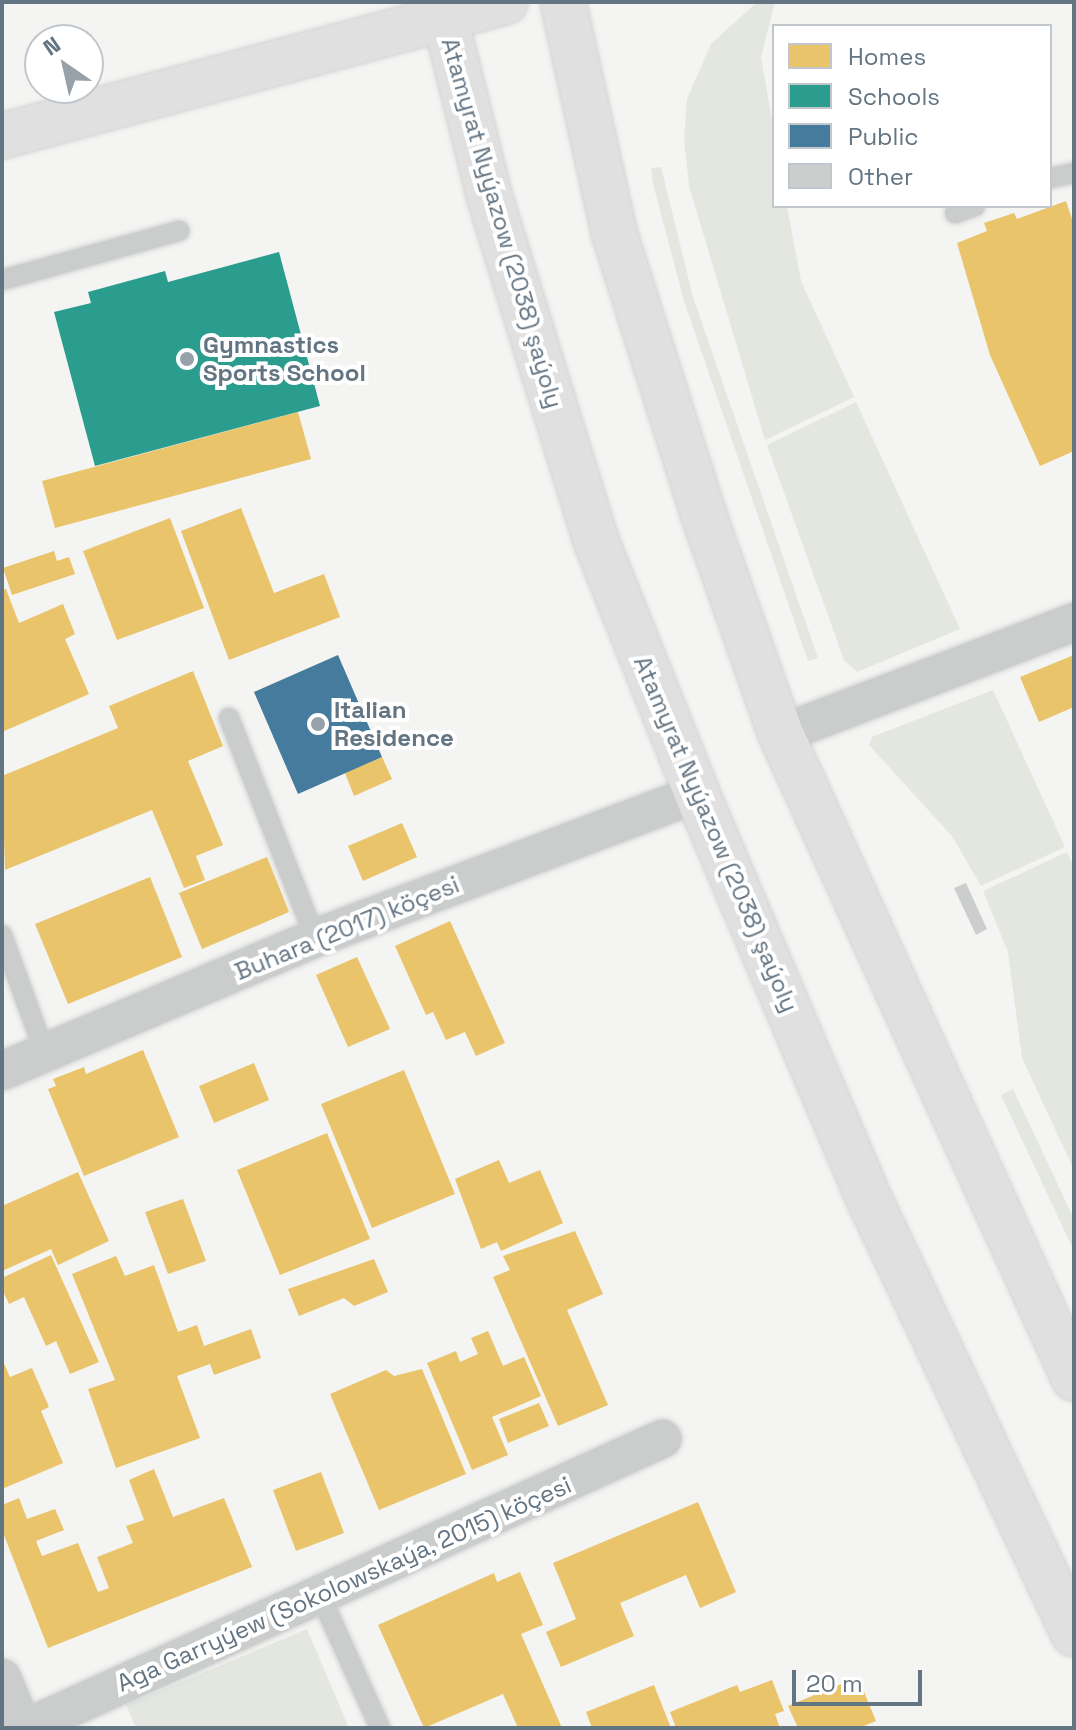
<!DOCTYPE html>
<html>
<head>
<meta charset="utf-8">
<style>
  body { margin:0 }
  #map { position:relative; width:1076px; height:1730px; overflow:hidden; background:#f4f4f2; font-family:"Space Grotesk",sans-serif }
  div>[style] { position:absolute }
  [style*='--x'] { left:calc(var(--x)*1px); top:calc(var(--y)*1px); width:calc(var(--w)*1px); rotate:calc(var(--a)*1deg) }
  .green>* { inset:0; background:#e3e7e0 }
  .homes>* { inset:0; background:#e9c46a }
  .schools>* { inset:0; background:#2a9d8f }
  .public>* { inset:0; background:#457b9d }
  .building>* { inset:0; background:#cccecd }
  .roads { filter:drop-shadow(0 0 2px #d0d2d2) drop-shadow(0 0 2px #d0d2d2) }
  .lane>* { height:20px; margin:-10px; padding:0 10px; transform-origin:10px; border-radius:10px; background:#cbcdcd }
  .street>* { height:38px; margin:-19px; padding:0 19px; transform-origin:19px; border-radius:19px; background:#cbcdcd }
  .secondary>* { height:44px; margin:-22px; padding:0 22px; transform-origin:22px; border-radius:22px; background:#e0e0e0 }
  .primary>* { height:44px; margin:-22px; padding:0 22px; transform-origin:22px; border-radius:22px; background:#e0e0e0 }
  .dots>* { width:22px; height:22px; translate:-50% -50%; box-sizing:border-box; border:4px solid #fff; border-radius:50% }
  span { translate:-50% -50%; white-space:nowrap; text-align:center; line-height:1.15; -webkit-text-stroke:8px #fff; paint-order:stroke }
  .street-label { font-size:24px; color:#637482 }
  .poi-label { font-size:24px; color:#637482; font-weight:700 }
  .left { translate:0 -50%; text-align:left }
  .frame { position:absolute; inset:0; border:4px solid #637482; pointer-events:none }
  .legend { position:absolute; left:772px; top:24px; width:280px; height:184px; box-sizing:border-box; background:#fff; border:2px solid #c1c7cd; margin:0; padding:10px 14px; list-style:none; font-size:24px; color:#637482 }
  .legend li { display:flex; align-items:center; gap:16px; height:40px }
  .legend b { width:40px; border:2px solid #c1c7cd }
  .north { position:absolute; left:24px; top:24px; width:80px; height:80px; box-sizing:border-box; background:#fff; border:2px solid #c1c7cd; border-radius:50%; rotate:326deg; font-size:22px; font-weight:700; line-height:32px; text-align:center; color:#637482 }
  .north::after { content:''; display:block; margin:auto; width:28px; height:36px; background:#96a1a9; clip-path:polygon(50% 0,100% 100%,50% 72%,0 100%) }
  .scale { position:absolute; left:792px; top:1670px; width:130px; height:36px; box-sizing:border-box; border:4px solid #637482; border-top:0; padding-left:10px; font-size:24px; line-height:28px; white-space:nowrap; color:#637482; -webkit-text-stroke:6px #fff; paint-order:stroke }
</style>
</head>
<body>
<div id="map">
  <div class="green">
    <i style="clip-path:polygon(757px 2px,775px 2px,761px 57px,774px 132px,774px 206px,787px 206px,801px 281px,854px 397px,765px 440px,689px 186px,684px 139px,687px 99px,711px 44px)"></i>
    <i style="clip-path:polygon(661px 167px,693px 297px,818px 658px,808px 661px,684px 301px,653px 184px,651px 168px)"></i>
    <i style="clip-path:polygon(856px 402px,960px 629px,857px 672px,844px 660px,767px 445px)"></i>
    <i style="clip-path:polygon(993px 690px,1065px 847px,981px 886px,952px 836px,869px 745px,872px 737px)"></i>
    <i style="clip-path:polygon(1067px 852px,1074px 867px,1074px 1170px,1022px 1058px,1008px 952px,983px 891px)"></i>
    <i style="clip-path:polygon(1013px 1089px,1074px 1219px,1074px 1251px,1001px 1095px)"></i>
    <i style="clip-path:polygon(307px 1629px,349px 1728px,136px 1728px,126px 1705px)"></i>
  </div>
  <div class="homes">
    <i style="clip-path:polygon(1066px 201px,1074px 225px,1074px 451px,1040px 466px,990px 355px,957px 243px,987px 231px,984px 223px,1014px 213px,1017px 219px)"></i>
    <i style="clip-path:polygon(298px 412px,311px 459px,55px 528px,42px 481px)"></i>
    <i style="clip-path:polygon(241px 508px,274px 593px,324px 574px,340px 617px,229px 660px,181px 531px)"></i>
    <i style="clip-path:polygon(170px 518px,204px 608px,117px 640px,83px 551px)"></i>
    <i style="clip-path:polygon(54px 551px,57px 561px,69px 557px,75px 574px,12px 595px,3px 568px)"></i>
    <i style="clip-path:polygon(6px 589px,19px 623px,63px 604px,75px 634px,65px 639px,89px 694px,2px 732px,2px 590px)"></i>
    <i style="clip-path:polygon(1074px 655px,1074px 707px,1039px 722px,1020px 677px)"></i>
    <i style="clip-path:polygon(193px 671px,223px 746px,188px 761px,223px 845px,196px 856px,205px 880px,184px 888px,152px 810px,5px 870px,2px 776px,118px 728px,109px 706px)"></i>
    <i style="clip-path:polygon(382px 757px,392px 779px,354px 796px,345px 773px)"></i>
    <i style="clip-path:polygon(402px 823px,417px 857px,363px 881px,348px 846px)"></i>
    <i style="clip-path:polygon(267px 857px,289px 912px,202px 949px,179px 893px)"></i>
    <i style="clip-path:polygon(150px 877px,182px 957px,68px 1004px,35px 924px)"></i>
    <i style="clip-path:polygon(450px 921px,505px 1043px,476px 1056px,465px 1032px,446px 1040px,433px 1012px,426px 1015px,395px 946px)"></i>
    <i style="clip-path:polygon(357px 957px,390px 1029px,348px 1047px,316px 975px)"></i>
    <i style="clip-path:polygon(143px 1050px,179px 1137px,84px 1176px,48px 1089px,56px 1086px,53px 1079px,84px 1067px,86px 1074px)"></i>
    <i style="clip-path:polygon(254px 1063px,269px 1100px,214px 1123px,199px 1086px)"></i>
    <i style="clip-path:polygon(404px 1070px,455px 1194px,372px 1228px,321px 1104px)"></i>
    <i style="clip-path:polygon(327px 1133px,370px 1239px,280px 1275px,237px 1170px)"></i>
    <i style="clip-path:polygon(499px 1160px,509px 1183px,540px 1170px,563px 1223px,501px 1251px,497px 1242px,481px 1249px,455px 1179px)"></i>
    <i style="clip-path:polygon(78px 1172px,109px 1241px,58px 1265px,51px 1249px,2px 1271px,2px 1206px)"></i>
    <i style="clip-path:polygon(183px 1199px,206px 1261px,168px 1274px,145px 1212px)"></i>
    <i style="clip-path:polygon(575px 1231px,603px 1294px,567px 1310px,608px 1405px,558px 1426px,493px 1277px,510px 1270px,503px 1256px)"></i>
    <i style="clip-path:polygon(51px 1255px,99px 1362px,70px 1374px,56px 1341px,46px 1346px,24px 1297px,9px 1304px,2px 1289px,2px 1278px)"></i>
    <i style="clip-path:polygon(116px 1256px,125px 1276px,154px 1265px,178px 1332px,197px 1325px,204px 1346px,251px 1329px,261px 1358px,214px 1375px,210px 1364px,177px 1376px,200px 1438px,116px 1468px,88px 1389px,115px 1380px,72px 1274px)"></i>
    <i style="clip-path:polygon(374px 1259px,388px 1292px,354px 1306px,344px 1298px,299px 1316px,288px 1289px)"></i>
    <i style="clip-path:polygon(488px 1331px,503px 1366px,524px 1357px,541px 1396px,492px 1417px,508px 1455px,472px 1470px,427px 1363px,456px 1351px,460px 1362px,478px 1354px,471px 1338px)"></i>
    <i style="clip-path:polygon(2px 1359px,10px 1377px,32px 1368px,49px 1407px,41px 1411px,63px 1463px,2px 1489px)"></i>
    <i style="clip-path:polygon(422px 1369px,466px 1474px,379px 1510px,330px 1394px,386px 1370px,394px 1376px)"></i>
    <i style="clip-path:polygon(539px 1403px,549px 1426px,508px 1443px,499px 1419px)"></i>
    <i style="clip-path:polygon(154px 1469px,173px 1517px,224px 1498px,252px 1567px,48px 1648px,2px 1530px,2px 1505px,19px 1498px,27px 1519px,55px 1509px,64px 1530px,36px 1541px,42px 1556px,78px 1543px,98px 1592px,109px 1588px,97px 1557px,133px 1543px,126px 1526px,144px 1520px,129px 1480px)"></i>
    <i style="clip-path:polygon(321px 1472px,344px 1533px,296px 1551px,273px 1490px)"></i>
    <i style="clip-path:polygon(698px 1502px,736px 1592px,700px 1608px,686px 1575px,620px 1603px,634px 1636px,561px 1667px,546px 1632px,576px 1619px,553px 1563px)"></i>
    <i style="clip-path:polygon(520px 1572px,543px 1625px,521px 1634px,562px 1728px,518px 1728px,503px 1694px,424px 1728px,378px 1625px,494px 1573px,497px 1582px)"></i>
    <i style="clip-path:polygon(858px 1677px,876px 1721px,859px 1728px,798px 1728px,788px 1706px)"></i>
    <i style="clip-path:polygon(772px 1680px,784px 1711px,775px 1714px,780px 1728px,676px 1728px,670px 1712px,737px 1685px,740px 1692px)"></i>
    <i style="clip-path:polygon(654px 1685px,671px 1728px,592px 1728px,586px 1712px)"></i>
  </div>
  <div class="schools">
    <i style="clip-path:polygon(279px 252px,320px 406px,95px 466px,54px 312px,91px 303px,88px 292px,165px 271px,168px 282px)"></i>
  </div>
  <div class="public">
    <i style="clip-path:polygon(338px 655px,382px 757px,298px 794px,254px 692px)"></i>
  </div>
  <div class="building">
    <i style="clip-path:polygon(966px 883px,987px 929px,976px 935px,954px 888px)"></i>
  </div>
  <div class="roads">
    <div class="lane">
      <i style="--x:1050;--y:178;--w:25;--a:-12"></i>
      <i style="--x:955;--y:213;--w:21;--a:-19"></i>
      <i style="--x:2;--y:280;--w:184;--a:-15.5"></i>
      <i style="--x:229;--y:718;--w:236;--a:68.6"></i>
      <i style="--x:2;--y:935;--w:126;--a:70"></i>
      <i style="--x:320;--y:1595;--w:146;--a:65.7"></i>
    </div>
    <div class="street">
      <i style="--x:781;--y:734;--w:314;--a:-20.9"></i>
      <i style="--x:2;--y:1071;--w:340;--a:-23"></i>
      <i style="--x:315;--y:938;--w:408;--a:-20.7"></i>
      <i style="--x:2;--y:1678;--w:54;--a:67.2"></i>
      <i style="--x:26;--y:1728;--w:699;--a:-24.44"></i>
    </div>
    <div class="secondary">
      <i style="--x:2;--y:136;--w:521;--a:-14.92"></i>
    </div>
    <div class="primary">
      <i style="--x:441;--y:2;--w:199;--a:76"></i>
      <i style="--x:489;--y:195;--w:362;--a:72.8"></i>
      <i style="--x:596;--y:541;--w:272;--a:68.2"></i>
      <i style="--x:697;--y:794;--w:444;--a:67"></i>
      <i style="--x:871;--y:1203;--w:476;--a:64.8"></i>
      <i style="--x:563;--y:2;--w:236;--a:77.5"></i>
      <i style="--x:614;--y:232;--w:295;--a:72.4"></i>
      <i style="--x:703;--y:513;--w:234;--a:70.6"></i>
      <i style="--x:781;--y:734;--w:708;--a:65.54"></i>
    </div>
  </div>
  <div class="dots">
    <i style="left:187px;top:359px;background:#96a1a9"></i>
    <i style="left:318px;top:724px;background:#96a1a9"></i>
  </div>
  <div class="street-label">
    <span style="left:502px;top:223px;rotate:74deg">Atamyrat Nyýazow (2038) şaýoly</span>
    <span style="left:716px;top:834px;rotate:67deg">Atamyrat Nyýazow (2038) şaýoly</span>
    <span style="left:347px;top:928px;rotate:-22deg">Buhara (2017) köçesi</span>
    <span style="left:344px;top:1584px;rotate:-24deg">Aga Garryýew (Sokolowskaýa, 2015) köçesi</span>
  </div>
  <div class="poi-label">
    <span class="left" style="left:203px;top:359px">Gymnastics<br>Sports School</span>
    <span class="left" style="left:334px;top:724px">Italian<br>Residence</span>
  </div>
  <div class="frame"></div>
  <ul class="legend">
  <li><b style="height:22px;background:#e9c46a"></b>Homes</li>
  <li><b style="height:22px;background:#2a9d8f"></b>Schools</li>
  <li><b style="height:22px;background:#457b9d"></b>Public</li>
  <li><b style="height:22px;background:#cccecd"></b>Other</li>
  </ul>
  <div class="north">N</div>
  <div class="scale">20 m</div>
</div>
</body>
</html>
